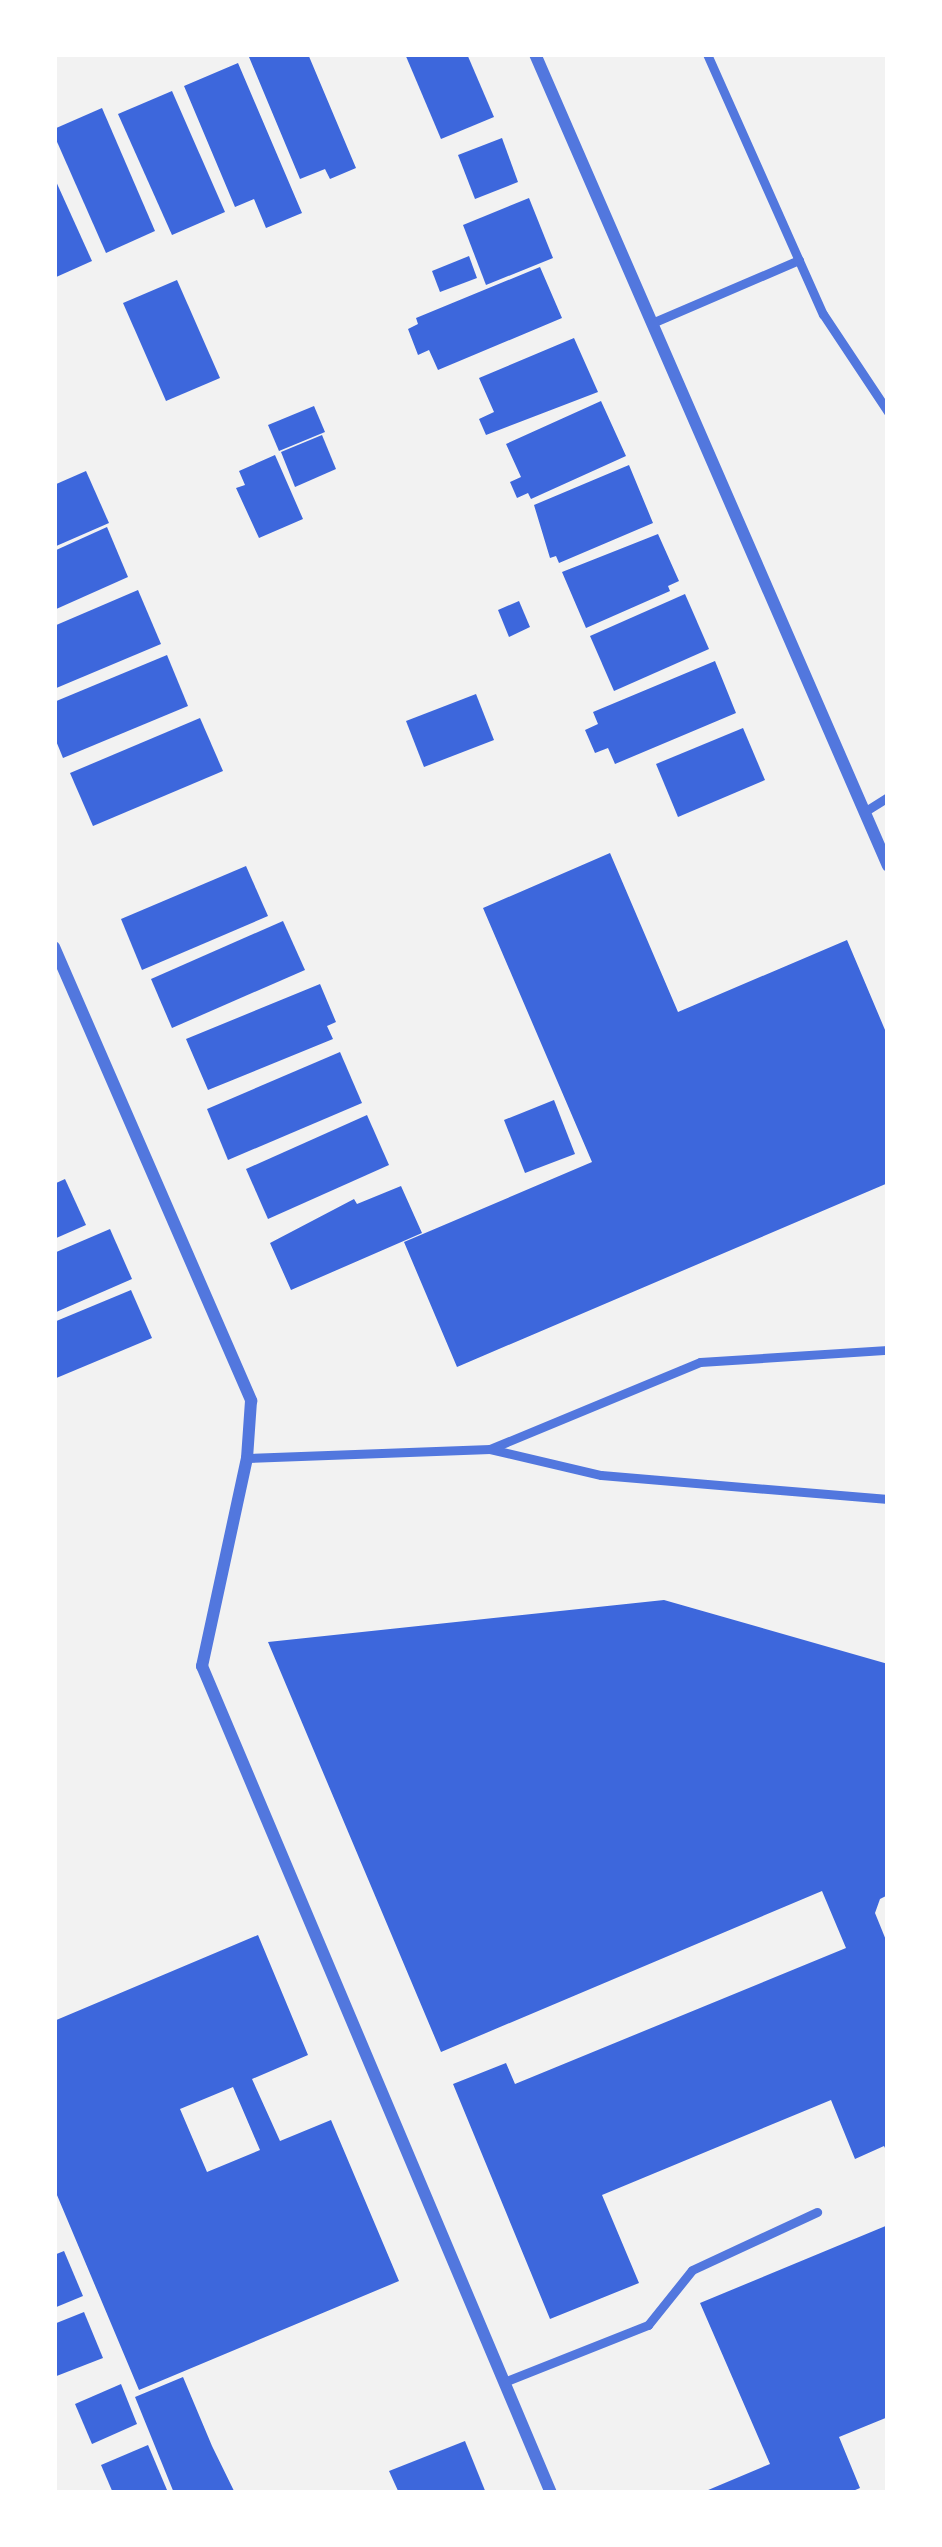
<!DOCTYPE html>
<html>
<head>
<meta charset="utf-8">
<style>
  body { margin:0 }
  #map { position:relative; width:942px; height:2547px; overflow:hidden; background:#f2f2f2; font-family:"Archivo Narrow",sans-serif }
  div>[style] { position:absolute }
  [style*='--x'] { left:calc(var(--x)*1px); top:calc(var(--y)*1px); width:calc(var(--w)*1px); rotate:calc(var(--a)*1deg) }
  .building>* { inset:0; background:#3d67dc }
  .service>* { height:9px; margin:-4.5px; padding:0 4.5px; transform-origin:4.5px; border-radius:4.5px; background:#5277de }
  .minor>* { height:12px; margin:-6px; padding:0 6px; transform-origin:6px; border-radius:6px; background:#5277de }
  span { translate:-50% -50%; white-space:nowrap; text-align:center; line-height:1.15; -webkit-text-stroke:12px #fff; paint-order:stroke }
  .frame { position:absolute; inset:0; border:57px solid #fff; pointer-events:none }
</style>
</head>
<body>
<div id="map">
  <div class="building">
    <i style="clip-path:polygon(255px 54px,308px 54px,356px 168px,330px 179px,325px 169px,300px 179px,249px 57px)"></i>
    <i style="clip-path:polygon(405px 54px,467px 54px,494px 117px,441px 139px)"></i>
    <i style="clip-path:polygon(238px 63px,302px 213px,266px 228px,254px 199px,235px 207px,184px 86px)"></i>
    <i style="clip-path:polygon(172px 91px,225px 212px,172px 235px,118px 114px)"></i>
    <i style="clip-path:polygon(102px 108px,155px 231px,106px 253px,54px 135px,54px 129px)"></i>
    <i style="clip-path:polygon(502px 138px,518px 182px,475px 199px,458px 155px)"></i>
    <i style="clip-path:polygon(54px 177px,92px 261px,54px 278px)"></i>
    <i style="clip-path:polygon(529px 198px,553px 258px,486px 285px,463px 225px)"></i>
    <i style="clip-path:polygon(469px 256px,477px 278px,440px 292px,432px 271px)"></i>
    <i style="clip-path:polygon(540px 267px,562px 318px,438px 370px,429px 350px,418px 355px,408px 329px,418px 324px,416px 318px)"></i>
    <i style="clip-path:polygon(177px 280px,220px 378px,166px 401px,123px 303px)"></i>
    <i style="clip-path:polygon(574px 338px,598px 392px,486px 435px,479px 419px,494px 412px,479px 378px)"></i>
    <i style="clip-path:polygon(601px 401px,626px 456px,531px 499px,528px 493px,517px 498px,510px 482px,521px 477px,506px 444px)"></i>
    <i style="clip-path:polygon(314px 406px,325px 432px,279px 451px,268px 425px)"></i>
    <i style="clip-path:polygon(322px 435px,336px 469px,295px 487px,281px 452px)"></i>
    <i style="clip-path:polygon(275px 455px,303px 519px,259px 538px,236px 488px,245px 485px,239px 471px)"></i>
    <i style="clip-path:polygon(629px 465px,653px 523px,559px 563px,556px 556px,550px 558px,534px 505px)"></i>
    <i style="clip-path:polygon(86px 471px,109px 523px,54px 547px,54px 485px)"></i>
    <i style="clip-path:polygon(107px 527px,128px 577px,54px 610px,54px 551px)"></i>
    <i style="clip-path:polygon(658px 534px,679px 581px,668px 586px,670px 591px,586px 628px,562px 572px)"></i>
    <i style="clip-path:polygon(138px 590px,161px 644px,54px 689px,54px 626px)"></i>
    <i style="clip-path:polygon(685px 594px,709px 649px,614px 691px,590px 636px)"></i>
    <i style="clip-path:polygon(519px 601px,530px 627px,509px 637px,498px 610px)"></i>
    <i style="clip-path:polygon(167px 655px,188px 706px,63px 758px,54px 736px,54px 702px)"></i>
    <i style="clip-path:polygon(715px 661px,736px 713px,615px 764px,608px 748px,595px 753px,585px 730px,598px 724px,593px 712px)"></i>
    <i style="clip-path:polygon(476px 694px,494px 740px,424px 767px,406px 721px)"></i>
    <i style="clip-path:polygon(200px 718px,223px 771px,93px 826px,70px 773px)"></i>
    <i style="clip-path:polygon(743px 728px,765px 780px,678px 817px,656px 764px)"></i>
    <i style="clip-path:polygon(610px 853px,678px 1012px,847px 940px,888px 1037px,888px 1183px,457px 1367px,404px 1242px,592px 1162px,483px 908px)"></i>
    <i style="clip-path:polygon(246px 866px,268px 916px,142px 970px,121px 919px)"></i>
    <i style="clip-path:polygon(283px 921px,305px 970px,172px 1028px,151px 979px)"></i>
    <i style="clip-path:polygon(320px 984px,336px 1022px,327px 1026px,333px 1039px,208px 1090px,186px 1039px)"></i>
    <i style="clip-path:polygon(340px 1052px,362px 1103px,228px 1160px,207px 1109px)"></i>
    <i style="clip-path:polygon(554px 1100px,575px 1154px,525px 1173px,504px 1120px)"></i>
    <i style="clip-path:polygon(367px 1115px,389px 1165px,268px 1219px,246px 1169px)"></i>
    <i style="clip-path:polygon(65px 1179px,86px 1225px,54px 1239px,54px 1184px)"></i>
    <i style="clip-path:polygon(401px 1186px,422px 1233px,291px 1290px,270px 1243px,354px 1199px,357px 1204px)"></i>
    <i style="clip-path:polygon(110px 1229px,132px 1279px,54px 1313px,54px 1253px)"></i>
    <i style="clip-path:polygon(131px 1290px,152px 1338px,54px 1379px,54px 1322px)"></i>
    <i style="clip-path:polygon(664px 1600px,888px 1664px,888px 1895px,880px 1899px,875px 1913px,888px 1945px,888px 2154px,884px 2146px,855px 2159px,831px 2100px,602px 2195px,639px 2283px,550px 2319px,453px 2084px,506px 2063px,515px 2084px,846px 1948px,822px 1891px,441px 2052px,268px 1642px)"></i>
    <i style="clip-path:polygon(evenodd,258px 1935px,308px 2055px,252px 2079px,280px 2141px,331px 2120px,399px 2281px,139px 2390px,54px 2188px,54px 2021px,258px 1935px,233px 2087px,260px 2150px,207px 2172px,180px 2109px,233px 2087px)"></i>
    <i style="clip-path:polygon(888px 2225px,888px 2417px,839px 2437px,860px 2488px,848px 2493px,701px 2493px,770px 2464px,700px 2303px)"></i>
    <i style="clip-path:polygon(64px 2251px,83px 2296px,54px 2308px,54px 2255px)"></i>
    <i style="clip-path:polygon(84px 2312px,103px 2358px,54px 2377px,54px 2324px)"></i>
    <i style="clip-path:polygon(183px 2377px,212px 2446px,235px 2493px,174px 2493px,135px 2397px)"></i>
    <i style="clip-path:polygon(121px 2384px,137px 2424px,92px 2444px,75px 2404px)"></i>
    <i style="clip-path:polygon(465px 2441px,486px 2493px,399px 2493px,389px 2471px)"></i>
    <i style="clip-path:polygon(148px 2445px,167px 2490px,113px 2493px,101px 2465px)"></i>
  </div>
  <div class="service">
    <i style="--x:707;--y:54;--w:285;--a:66"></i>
    <i style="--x:823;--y:314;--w:118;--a:56.4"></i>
    <i style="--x:652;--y:323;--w:160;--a:-23.2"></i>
    <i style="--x:864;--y:812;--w:28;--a:-32"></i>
    <i style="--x:490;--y:1449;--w:227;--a:-22.5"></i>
    <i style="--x:700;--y:1362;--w:188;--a:-3.7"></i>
    <i style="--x:247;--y:1458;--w:243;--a:-2.1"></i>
    <i style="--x:490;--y:1449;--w:114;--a:13.2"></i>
    <i style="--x:601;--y:1475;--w:288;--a:4.8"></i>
    <i style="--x:504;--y:2382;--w:155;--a:-21.6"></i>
    <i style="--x:648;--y:2325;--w:70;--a:-51.3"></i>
    <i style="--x:692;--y:2270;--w:138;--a:-24.9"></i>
  </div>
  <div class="minor">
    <i style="--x:535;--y:54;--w:885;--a:66.5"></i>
    <i style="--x:54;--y:947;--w:495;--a:66.5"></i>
    <i style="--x:251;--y:1401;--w:57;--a:94"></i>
    <i style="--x:247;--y:1458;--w:213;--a:102.2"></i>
    <i style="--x:202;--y:1666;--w:898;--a:67.12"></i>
  </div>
  <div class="frame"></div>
</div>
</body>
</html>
